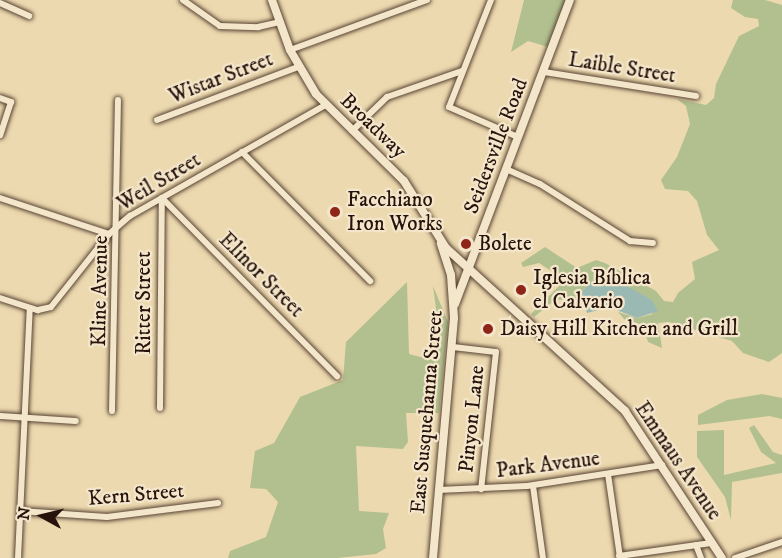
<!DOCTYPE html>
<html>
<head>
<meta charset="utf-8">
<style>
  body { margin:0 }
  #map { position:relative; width:782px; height:558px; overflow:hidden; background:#edd9af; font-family:"IM FELL DW Pica",serif }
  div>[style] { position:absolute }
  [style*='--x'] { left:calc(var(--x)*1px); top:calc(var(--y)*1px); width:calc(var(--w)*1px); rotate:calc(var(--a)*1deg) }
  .green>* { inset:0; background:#b2c090 }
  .water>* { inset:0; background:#9bb9b3 }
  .roads { filter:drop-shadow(0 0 2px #584434) drop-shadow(0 0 2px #584434) }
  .minor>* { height:6px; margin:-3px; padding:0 3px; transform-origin:3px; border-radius:3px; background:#f3e6cb }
  .tertiary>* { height:8px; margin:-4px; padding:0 4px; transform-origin:4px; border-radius:4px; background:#f3e6cb }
  .secondary>* { height:8px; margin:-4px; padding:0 4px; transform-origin:4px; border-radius:4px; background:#f3e6cb }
  .dots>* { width:16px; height:16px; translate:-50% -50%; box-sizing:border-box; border:3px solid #f3e6cb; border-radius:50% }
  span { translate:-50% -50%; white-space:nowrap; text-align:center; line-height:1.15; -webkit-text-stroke:4.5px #f3e6cb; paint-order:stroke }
  .street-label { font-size:21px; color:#27130b }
  .poi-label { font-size:21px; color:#27130b }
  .left { translate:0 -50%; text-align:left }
  .north { position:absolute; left:12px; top:486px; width:60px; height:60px; -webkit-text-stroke:4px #f3e6cb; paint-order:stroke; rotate:278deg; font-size:16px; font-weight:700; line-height:24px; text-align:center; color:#27130b }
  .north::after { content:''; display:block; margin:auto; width:21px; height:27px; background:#27130b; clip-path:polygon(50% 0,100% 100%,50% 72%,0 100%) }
</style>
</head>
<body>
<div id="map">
  <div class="green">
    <i style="clip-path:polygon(524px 0,566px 0,548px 47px,528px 41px,511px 52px)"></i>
    <i style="clip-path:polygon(733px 0,765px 0,782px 5px,782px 353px,769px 362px,743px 353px,732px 341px,669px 322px,658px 323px,662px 348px,648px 342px,643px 325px,624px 319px,618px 312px,637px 318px,653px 314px,585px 288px,573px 302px,556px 299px,534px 317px,531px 314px,565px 280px,539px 263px,523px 267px,521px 263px,545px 247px,577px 268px,596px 260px,605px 263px,656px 291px,664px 301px,673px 302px,678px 293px,695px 279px,692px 262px,719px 250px,707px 235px,697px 201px,688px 191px,665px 189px,661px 180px,677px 157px,690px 124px,686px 106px,677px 99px,706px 105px,714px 98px,716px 84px,739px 36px,759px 26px,758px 19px,745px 17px,731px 8px)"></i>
    <i style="clip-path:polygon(407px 282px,409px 354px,428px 359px,439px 331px,433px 286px,448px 322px,439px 413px,406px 413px,408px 442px,403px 449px,356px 446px,359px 511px,389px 513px,383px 529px,386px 548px,376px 554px,337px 558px,228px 558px,230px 551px,266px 537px,278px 502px,266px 489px,250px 488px,255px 451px,274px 443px,300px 397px,343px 380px,346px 342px)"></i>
    <i style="clip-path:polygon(762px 394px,782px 398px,782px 419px,769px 416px,698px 425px,698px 415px,727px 400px)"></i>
    <i style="clip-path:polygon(754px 425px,773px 452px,782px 455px,782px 473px,732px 482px,731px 520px,725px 497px,697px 457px,697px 431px,724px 430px,724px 475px,776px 463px,761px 452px,749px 428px)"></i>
  </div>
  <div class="water">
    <i style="clip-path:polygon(612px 278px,652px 300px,658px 311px,637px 318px,609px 307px,587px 313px,580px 293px,591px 283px)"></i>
  </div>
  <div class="roads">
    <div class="minor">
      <i style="--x:183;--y:0;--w:45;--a:35.1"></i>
      <i style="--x:220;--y:26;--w:38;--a:2"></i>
      <i style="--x:258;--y:27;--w:23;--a:-13"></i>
      <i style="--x:491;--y:0;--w:115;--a:111.4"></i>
      <i style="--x:449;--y:107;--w:75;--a:23.5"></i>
      <i style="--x:0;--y:3;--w:32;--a:24"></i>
      <i style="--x:290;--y:50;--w:146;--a:-20.1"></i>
      <i style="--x:544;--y:72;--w:154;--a:9"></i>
      <i style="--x:0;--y:98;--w:12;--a:20"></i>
      <i style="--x:11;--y:102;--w:35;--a:108"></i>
      <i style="--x:157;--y:120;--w:151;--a:-20.6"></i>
      <i style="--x:352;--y:131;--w:49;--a:-44.2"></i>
      <i style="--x:387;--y:97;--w:79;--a:-19.1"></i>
      <i style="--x:242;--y:152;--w:182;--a:45.2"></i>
      <i style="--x:506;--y:169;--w:37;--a:24"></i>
      <i style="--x:540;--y:184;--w:107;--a:32.3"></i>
      <i style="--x:630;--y:241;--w:23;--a:5"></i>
      <i style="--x:0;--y:198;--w:115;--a:18.3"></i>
      <i style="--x:162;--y:198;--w:250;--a:45.5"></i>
      <i style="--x:0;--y:298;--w:40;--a:18"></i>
      <i style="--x:38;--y:310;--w:13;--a:-13"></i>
      <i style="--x:51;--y:307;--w:93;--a:-51.5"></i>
      <i style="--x:109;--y:234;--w:28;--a:-41"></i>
      <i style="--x:130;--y:216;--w:224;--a:-29.6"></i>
      <i style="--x:453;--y:347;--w:43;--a:6.6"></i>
      <i style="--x:496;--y:352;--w:138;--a:96.2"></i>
      <i style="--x:160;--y:408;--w:210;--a:-89.5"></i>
      <i style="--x:112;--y:411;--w:311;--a:-88.9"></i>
      <i style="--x:0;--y:416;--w:76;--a:3.8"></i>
      <i style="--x:608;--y:474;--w:84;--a:81.8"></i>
      <i style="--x:533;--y:486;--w:73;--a:82.1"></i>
      <i style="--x:438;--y:490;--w:89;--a:-2.6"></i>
      <i style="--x:527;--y:486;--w:137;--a:-8.8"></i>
      <i style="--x:20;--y:511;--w:87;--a:3.9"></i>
      <i style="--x:107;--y:517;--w:112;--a:-7.2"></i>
      <i style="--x:696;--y:545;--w:14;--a:69"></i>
      <i style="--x:619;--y:556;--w:93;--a:-8"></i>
      <i style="--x:18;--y:558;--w:250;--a:-87.3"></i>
      <i style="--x:735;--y:558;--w:50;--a:-18.8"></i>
    </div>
    <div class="tertiary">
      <i style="--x:455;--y:304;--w:325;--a:-69.3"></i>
    </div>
    <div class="secondary">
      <i style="--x:272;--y:0;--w:53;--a:70.2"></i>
      <i style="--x:290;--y:50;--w:51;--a:59.4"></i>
      <i style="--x:316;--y:94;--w:124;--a:44.7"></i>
      <i style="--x:404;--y:181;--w:79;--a:57.9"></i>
      <i style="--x:446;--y:248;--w:242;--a:42.3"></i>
      <i style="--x:625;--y:411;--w:176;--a:56.6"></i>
      <i style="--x:433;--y:558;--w:241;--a:-85"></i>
      <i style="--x:454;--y:318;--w:43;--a:-94"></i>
      <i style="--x:451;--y:275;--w:33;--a:-108"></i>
    </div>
  </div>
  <div class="dots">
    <i style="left:335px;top:212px;background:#8f2418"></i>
    <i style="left:466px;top:244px;background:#8f2418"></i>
    <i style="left:521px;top:290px;background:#8f2418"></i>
    <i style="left:488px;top:329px;background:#8f2418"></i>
  </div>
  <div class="street-label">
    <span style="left:622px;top:68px;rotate:9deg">Laible Street</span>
    <span style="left:221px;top:78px;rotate:-21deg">Wistar Street</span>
    <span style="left:373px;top:126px;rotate:44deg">Broadway</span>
    <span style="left:496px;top:146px;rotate:-69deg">Seidersville Road</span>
    <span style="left:159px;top:182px;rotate:-31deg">Weil Street</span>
    <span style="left:261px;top:275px;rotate:45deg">Elinor Street</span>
    <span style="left:100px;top:291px;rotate:-89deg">Kline Avenue</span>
    <span style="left:144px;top:303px;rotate:-90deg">Ritter Street</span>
    <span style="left:427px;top:412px;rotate:-85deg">East Susquehanna Street</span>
    <span style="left:472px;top:419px;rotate:-84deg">Pinyon Lane</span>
    <span style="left:678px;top:461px;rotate:56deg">Emmaus Avenue</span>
    <span style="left:548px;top:465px;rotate:-7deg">Park Avenue</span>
    <span style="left:136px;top:495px;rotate:-5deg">Kern Street</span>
  </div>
  <div class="poi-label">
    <span class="left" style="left:347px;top:212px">Facchiano<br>Iron Works</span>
    <span class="left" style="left:478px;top:244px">Bolete</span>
    <span class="left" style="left:533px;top:290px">Iglesia Bíblica<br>el Calvario</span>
    <span class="left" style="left:500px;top:329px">Daisy Hill Kitchen and Grill</span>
  </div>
  <div class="north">N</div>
</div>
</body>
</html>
